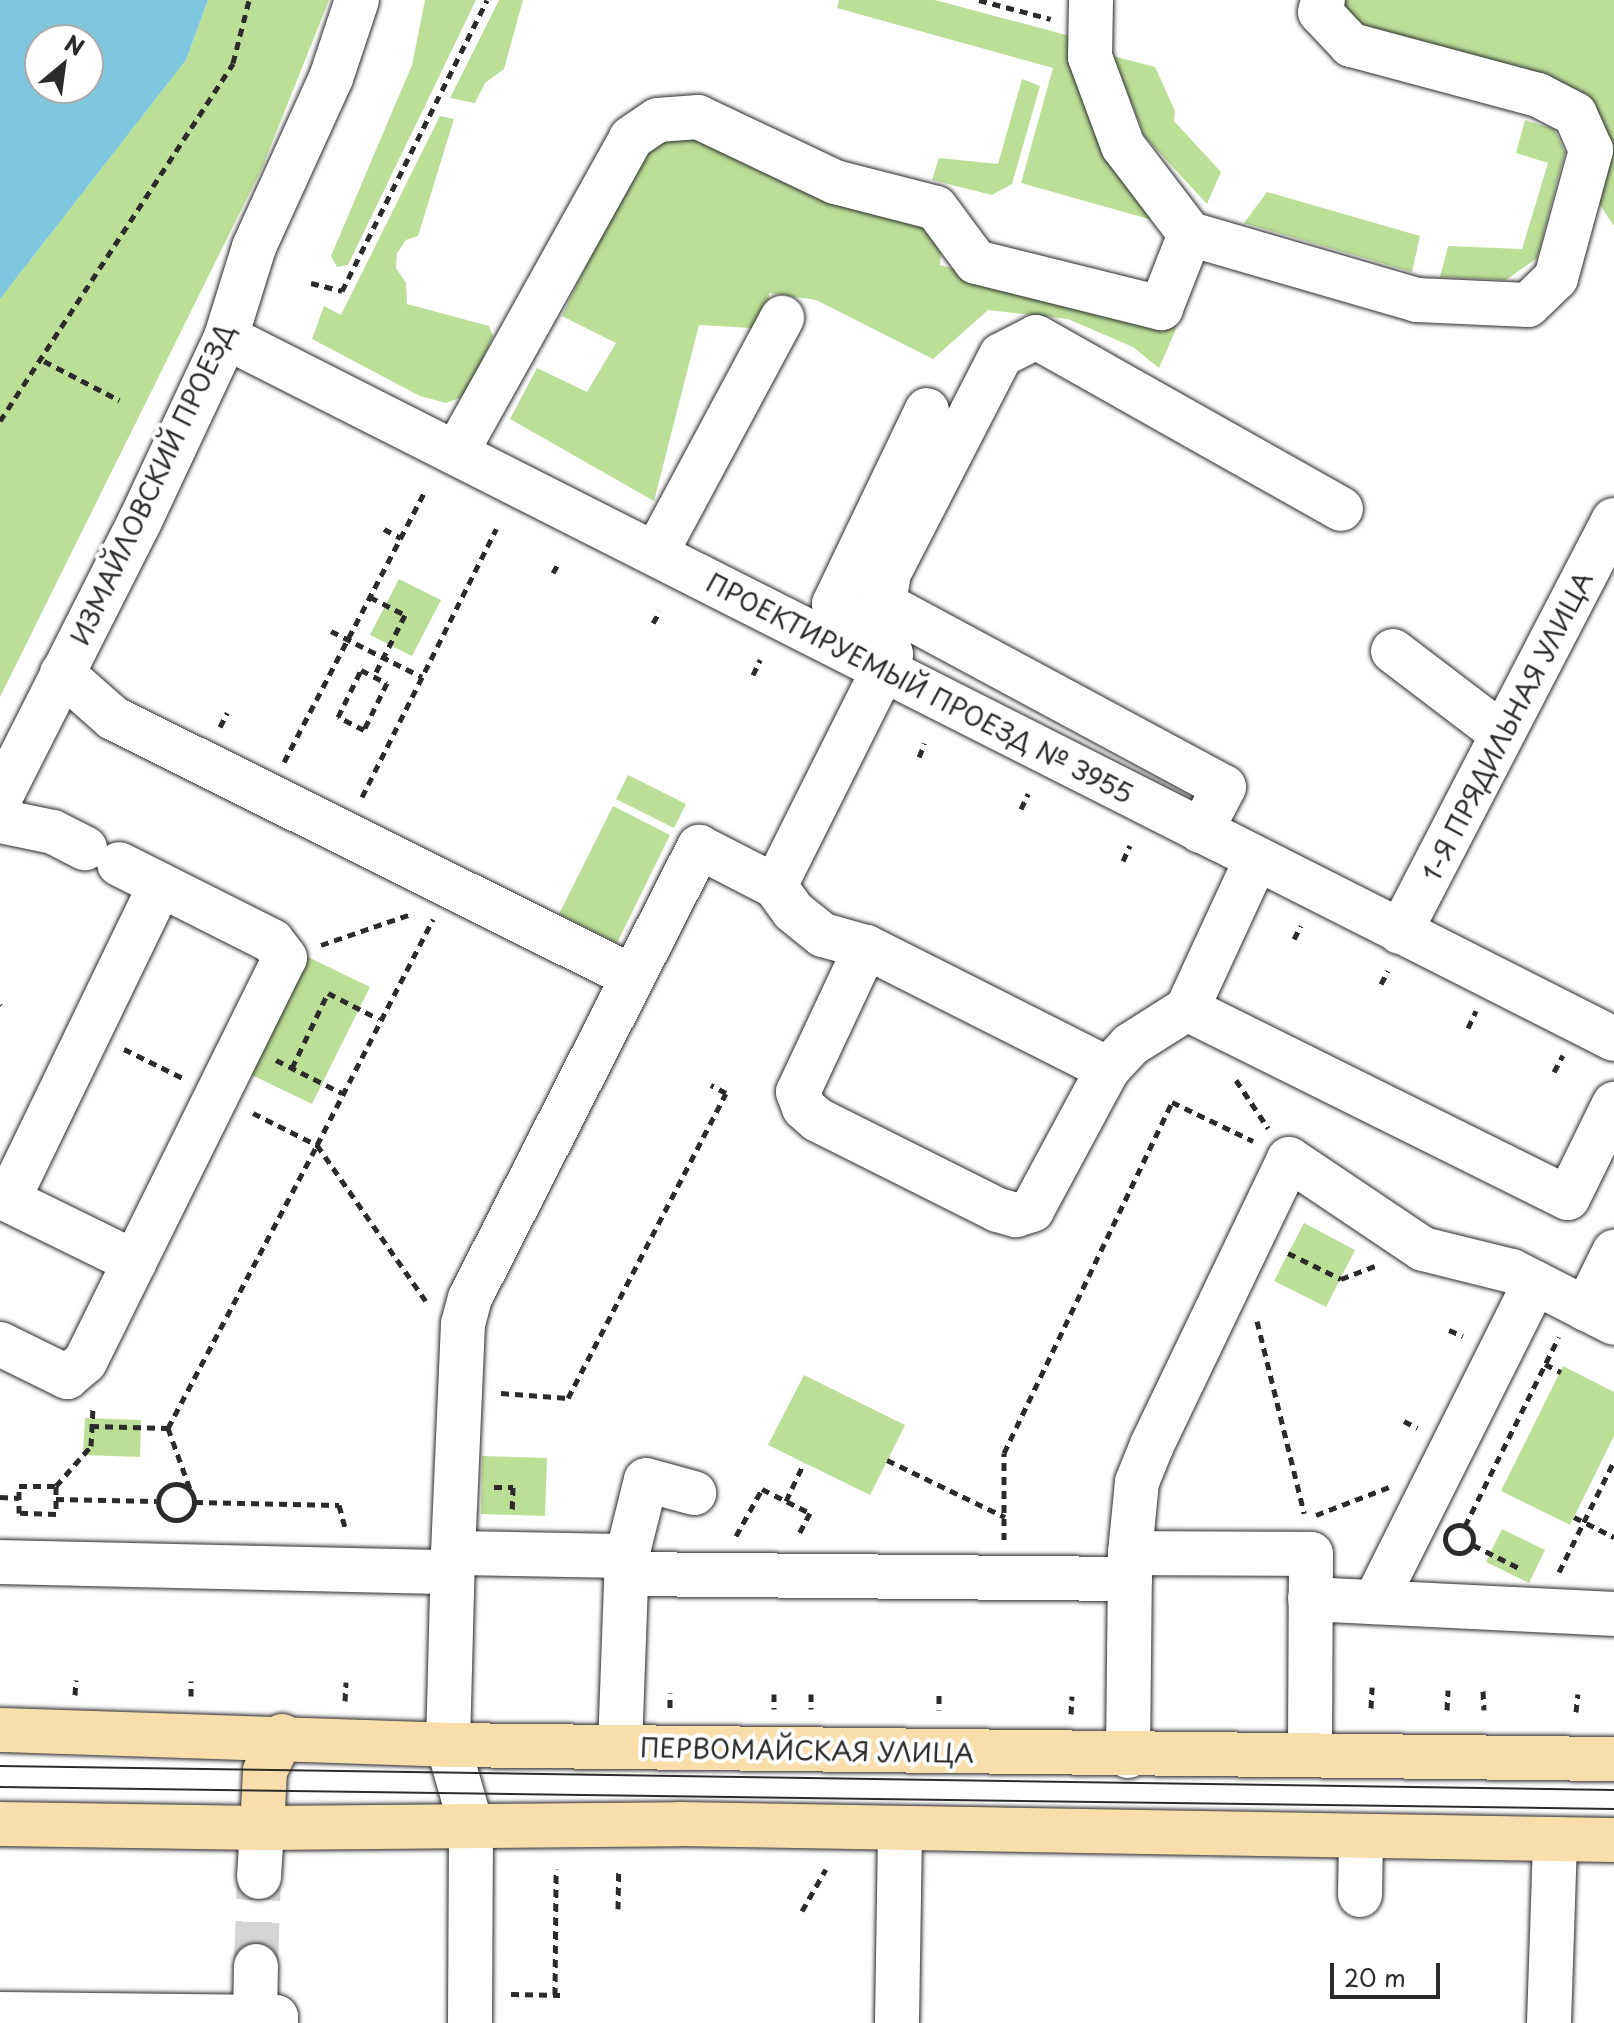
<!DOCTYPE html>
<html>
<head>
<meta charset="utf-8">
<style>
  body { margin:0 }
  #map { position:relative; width:1614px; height:2023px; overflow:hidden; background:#fff; font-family:"Playpen Sans",sans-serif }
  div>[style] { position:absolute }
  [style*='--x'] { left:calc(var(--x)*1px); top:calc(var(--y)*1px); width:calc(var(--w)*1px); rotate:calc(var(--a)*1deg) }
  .green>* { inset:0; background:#bcdf98 }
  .water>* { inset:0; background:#7fc6df }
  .minor-tunnel>* { height:44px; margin-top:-22px; transform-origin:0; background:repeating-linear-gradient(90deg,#d5d5d5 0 44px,transparent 0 66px) }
  .path>* { height:5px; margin-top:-2.5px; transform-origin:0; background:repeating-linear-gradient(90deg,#2b2b2b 0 8px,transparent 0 14px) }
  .path>.ring { margin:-2.5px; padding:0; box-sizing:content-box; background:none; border:5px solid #2b2b2b; border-radius:50% }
  .roads { filter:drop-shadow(0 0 2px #2b2b2b) drop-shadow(0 0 2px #2b2b2b) }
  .minor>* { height:44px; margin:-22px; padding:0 22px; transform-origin:22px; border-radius:22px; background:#fff }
  .major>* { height:44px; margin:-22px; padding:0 22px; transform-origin:22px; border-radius:22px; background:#f9deab }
  .tram>* { height:2px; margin:-1px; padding:0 1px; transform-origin:1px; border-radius:1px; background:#2b2b2b }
  span { translate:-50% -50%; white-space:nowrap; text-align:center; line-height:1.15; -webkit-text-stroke:8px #fff; paint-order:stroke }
  .street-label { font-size:26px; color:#2b2b2b }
  .north { position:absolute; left:24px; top:24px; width:80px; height:80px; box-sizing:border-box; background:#fff; border:2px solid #aaa; border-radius:50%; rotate:29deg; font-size:22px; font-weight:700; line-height:32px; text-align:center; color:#2b2b2b }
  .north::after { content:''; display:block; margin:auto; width:28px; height:36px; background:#2b2b2b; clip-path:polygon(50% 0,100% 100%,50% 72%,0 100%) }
  .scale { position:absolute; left:1330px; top:1963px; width:110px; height:36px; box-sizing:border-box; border:4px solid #2b2b2b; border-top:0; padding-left:10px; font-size:24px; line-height:28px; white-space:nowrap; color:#2b2b2b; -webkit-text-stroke:6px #fff; paint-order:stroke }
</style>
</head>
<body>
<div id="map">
  <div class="green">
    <i style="clip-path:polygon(208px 0,329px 0,262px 168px,0 697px,0 299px,186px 60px)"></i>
    <i style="clip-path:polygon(425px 0,476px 0,348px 265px,337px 267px,331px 256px,412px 65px)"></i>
    <i style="clip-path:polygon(499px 0,523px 0,504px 69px,485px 83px,475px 103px,450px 98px)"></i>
    <i style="clip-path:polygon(839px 0,935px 0,1070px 36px,1156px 221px,1021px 183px,1053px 68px,837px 8px)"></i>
    <i style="clip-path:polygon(1341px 0,1614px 0,1614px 226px,1598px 202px,1604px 126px,1354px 24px)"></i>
    <i style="clip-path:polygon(1113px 56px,1155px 67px,1175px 111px,1174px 121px,1221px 172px,1207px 204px,1145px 137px)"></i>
    <i style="clip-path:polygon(1022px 79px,1040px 86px,1012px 184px,992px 195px,932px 180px,939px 158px,998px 164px)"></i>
    <i style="clip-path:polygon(440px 116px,454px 119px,418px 236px,406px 240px,397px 253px,396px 268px,406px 283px,407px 304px,489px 326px,493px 336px,467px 395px,446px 403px,420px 396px,312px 339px,324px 306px,341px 315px)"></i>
    <i style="clip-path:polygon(1525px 120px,1554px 129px,1565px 152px,1537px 258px,1506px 280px,1440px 277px,1448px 246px,1522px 249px,1548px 163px,1516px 153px)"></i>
    <i style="clip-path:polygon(678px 133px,918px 220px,941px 248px,940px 265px,1177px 327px,1159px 368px,1133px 347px,1068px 319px,988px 310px,933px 359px,816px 300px,769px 293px,767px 329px,699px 325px,654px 501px,510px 419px,537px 368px,587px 392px,616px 343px,562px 316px,636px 161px)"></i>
    <i style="clip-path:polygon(1267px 192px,1420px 236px,1412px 272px,1244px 223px)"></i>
    <i style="clip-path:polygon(399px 579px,441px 600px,412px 656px,370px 635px)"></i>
    <i style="clip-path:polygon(628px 775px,686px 804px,674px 828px,616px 799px)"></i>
    <i style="clip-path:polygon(613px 806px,670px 835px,617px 943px,559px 914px)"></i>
    <i style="clip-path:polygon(308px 957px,370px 987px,312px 1104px,250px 1074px)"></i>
    <i style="clip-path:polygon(1304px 1223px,1355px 1250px,1326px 1307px,1274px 1281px)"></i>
    <i style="clip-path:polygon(1563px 1366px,1614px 1392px,1614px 1436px,1570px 1525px,1501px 1491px)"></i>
    <i style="clip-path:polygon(804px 1375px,905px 1425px,870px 1495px,768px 1445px)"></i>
    <i style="clip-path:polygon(85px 1418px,141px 1420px,140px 1457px,83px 1455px)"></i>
    <i style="clip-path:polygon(482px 1456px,547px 1458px,545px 1516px,481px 1514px)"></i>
    <i style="clip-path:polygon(1502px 1529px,1545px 1550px,1529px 1583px,1486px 1562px)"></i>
  </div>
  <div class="water">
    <i style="clip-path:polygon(evenodd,0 0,208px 0,186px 60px,0 299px,0 0,40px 40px,88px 40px,88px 88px,40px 88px,40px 40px)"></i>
  </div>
  <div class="minor-tunnel">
    <i style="--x:256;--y:1966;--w:89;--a:-88.1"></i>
  </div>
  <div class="path">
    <i style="--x:979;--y:0;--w:74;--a:14.8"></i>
    <i style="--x:311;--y:283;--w:32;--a:14"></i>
    <i style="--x:342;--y:291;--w:325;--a:-63.5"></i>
    <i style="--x:44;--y:361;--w:85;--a:27.5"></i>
    <i style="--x:0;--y:421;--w:427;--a:-56.9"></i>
    <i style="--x:233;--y:63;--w:65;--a:-75.7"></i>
    <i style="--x:384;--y:529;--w:19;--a:28"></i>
    <i style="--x:553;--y:573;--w:13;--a:-61"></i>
    <i style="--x:370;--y:597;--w:39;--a:27"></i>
    <i style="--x:405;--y:615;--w:68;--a:116.9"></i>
    <i style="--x:653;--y:623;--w:14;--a:-60"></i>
    <i style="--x:331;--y:631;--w:102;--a:26.8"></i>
    <i style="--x:361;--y:670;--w:29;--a:27"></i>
    <i style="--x:387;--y:683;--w:52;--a:116.1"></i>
    <i style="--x:364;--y:730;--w:29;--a:-153"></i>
    <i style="--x:338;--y:717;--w:52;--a:-63.9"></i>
    <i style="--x:753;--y:675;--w:17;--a:-65"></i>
    <i style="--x:220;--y:727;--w:16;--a:-63"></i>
    <i style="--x:919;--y:757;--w:15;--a:-67"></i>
    <i style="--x:284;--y:762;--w:303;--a:-62.5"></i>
    <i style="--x:362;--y:797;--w:300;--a:-63.4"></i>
    <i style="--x:1021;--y:809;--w:17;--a:-65"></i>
    <i style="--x:1123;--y:861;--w:17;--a:-66"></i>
    <i style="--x:1294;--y:939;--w:15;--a:-62"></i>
    <i style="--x:321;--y:945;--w:98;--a:-19"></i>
    <i style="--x:1381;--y:984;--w:15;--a:-62"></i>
    <i style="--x:0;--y:1005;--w:1;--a:45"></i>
    <i style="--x:1468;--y:1028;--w:19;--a:-65"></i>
    <i style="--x:124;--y:1049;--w:66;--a:26.2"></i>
    <i style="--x:276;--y:1060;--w:74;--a:26.6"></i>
    <i style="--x:292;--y:1068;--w:83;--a:-64.4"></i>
    <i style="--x:328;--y:993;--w:57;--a:27"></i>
    <i style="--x:1554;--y:1072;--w:19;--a:-62"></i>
    <i style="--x:1236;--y:1080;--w:58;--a:56.3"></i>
    <i style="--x:253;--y:1113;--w:72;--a:26.6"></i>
    <i style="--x:317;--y:1145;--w:254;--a:-62.8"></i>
    <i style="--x:1288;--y:1253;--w:59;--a:26.1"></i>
    <i style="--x:1341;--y:1279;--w:40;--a:-21"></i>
    <i style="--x:1257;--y:1321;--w:198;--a:76.2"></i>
    <i style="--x:1449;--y:1330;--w:15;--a:23"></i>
    <i style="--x:1545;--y:1364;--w:18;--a:27"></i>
    <i style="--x:501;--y:1393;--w:67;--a:4.3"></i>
    <i style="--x:568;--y:1398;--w:343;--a:-62.6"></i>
    <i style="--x:726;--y:1093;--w:17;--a:-152"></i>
    <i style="--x:1404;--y:1421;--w:15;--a:28"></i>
    <i style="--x:91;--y:1426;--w:77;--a:1.5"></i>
    <i style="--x:168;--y:1428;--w:65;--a:70.2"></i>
    <i style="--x:168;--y:1428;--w:320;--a:-62.2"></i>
    <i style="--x:317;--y:1145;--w:190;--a:55.1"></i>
    <i style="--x:887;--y:1460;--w:131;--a:25.8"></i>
    <i class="ring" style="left:158px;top:1484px;width:31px;height:31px"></i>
    <i style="--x:19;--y:1486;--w:37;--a:0"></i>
    <i style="--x:56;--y:1486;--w:28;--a:90"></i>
    <i style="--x:56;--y:1514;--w:37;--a:-178"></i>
    <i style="--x:19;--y:1513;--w:27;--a:-90"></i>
    <i style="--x:56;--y:1486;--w:53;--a:-48.8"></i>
    <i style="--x:91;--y:1446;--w:38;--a:-87"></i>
    <i style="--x:494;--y:1487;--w:19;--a:0"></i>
    <i style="--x:513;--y:1487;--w:26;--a:92"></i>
    <i style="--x:0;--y:1497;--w:19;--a:3"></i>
    <i style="--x:56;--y:1499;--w:100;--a:1.1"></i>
    <i style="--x:786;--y:1501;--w:42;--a:-64.7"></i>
    <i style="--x:195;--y:1502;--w:144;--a:1.2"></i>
    <i style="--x:339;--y:1505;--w:27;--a:75"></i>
    <i style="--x:1316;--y:1515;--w:78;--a:-21"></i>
    <i style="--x:1574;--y:1517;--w:45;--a:26.6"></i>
    <i class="ring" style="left:1445px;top:1525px;width:23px;height:23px"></i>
    <i style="--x:1465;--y:1526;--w:211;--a:-63.6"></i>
    <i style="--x:736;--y:1536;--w:54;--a:-61"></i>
    <i style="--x:762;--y:1489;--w:54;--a:26.6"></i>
    <i style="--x:810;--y:1513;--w:26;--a:118"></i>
    <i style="--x:1004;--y:1540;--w:87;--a:-90"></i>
    <i style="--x:1004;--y:1453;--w:389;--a:-64.4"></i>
    <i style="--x:1172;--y:1102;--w:90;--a:25.7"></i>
    <i style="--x:1473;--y:1545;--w:51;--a:26.6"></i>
    <i style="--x:1559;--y:1572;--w:124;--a:-63.6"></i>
    <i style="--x:1483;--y:1691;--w:19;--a:87"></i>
    <i style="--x:774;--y:1694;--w:15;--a:90"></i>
    <i style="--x:811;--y:1694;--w:15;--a:90"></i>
    <i style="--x:75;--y:1695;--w:15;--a:-86"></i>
    <i style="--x:939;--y:1695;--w:15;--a:90"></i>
    <i style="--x:191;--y:1696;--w:15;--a:-90"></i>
    <i style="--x:345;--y:1701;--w:19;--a:-87"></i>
    <i style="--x:670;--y:1708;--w:15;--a:-90"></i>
    <i style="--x:1371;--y:1708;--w:21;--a:-87"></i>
    <i style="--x:1447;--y:1710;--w:20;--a:-87"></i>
    <i style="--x:1576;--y:1712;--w:18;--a:-84"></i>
    <i style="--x:1071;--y:1714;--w:18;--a:-87"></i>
    <i style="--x:618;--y:1909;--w:39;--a:-89"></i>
    <i style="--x:802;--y:1911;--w:48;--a:-60.3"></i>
    <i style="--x:511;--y:1994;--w:49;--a:1.2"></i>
    <i style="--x:555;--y:1995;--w:126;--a:-89.5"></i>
  </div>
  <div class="roads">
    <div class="minor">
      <i style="--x:1091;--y:0;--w:57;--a:91"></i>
      <i style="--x:1090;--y:57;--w:95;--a:69.7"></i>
      <i style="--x:1123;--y:146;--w:111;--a:52.7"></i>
      <i style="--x:1190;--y:234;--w:236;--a:16.2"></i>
      <i style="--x:1417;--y:300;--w:111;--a:2.6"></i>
      <i style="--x:1528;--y:305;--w:39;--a:-44"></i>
      <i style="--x:1556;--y:278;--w:133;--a:-74.7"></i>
      <i style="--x:1591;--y:150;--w:39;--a:-114"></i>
      <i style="--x:1575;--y:114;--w:42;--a:-152.8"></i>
      <i style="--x:1538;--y:95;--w:194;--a:-165"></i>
      <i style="--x:1351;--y:45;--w:45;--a:-133.2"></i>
      <i style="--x:1320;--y:12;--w:12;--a:-76"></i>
      <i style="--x:226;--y:337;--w:1555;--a:26.83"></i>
      <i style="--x:456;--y:453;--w:360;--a:-60.9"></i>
      <i style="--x:631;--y:138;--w:32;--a:-34"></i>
      <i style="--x:658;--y:120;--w:40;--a:-4.3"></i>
      <i style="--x:698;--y:117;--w:152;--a:25.4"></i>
      <i style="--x:835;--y:182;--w:104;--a:14.4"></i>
      <i style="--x:936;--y:208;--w:67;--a:53.5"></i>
      <i style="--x:976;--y:262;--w:191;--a:14"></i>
      <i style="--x:1161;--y:308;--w:79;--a:-68.6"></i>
      <i style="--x:656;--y:553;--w:267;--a:-61.8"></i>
      <i style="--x:884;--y:604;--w:31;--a:-81"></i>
      <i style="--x:889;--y:573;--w:245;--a:-62.8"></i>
      <i style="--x:1001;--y:355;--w:39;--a:-27"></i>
      <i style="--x:1036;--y:337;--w:350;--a:29.4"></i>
      <i style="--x:881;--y:624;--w:51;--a:-156.9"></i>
      <i style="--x:834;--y:604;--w:215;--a:-64.4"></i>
      <i style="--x:1393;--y:651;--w:137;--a:37.3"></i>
      <i style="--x:62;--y:673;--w:68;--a:41.4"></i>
      <i style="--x:113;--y:718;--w:581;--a:26.48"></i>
      <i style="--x:0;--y:798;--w:310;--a:-63.2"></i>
      <i style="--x:140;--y:521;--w:203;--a:-64.9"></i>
      <i style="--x:226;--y:337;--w:94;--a:-72.7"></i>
      <i style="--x:254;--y:247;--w:186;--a:-65.5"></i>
      <i style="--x:331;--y:78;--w:82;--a:-71.6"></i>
      <i style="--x:0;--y:821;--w:54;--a:11.7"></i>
      <i style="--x:53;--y:832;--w:36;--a:27"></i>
      <i style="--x:775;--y:886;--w:31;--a:54"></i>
      <i style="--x:793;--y:911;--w:38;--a:39"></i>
      <i style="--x:823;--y:935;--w:45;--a:15.6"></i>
      <i style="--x:1400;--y:932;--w:464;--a:-62.6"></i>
      <i style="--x:1187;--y:1009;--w:425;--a:26.4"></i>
      <i style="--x:1568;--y:1198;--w:105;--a:-63.9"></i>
      <i style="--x:1108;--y:1069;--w:271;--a:-153.2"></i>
      <i style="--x:866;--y:947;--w:160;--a:115.1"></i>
      <i style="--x:798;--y:1092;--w:17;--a:69"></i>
      <i style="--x:804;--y:1108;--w:18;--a:41"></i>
      <i style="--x:818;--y:1120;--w:201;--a:26.6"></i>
      <i style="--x:998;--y:1210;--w:19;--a:16"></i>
      <i style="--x:1016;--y:1215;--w:17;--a:-17"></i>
      <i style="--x:1032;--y:1210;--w:160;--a:-61.7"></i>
      <i style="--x:1108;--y:1069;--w:33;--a:-47"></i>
      <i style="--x:1130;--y:1045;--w:67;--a:-32.3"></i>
      <i style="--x:1187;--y:1009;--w:164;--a:-65.2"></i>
      <i style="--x:0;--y:1196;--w:150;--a:26.1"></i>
      <i style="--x:8;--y:1200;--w:350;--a:-64.2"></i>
      <i style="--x:1586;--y:1309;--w:64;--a:-63.8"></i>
      <i style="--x:0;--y:1344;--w:75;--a:26.2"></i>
      <i style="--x:67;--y:1377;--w:23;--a:-40"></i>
      <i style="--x:85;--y:1362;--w:451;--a:-63.7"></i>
      <i style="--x:285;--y:958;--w:21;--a:-127"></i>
      <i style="--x:272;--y:941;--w:171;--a:-153.3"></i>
      <i style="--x:453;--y:1553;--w:229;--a:-87.5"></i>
      <i style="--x:463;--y:1324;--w:27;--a:-75"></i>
      <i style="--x:470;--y:1298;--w:506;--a:-63.08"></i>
      <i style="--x:699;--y:847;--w:85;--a:27.2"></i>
      <i style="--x:775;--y:886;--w:259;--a:-63.4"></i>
      <i style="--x:891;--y:654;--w:32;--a:-108"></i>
      <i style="--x:881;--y:624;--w:20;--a:-81"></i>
      <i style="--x:884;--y:604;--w:386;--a:28.3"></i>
      <i style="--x:1224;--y:787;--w:50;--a:117.6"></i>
      <i style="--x:1130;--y:1553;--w:71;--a:-84.4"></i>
      <i style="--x:1137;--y:1482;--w:40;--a:-68"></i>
      <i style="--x:1152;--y:1445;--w:317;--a:-64.4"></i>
      <i style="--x:1289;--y:1159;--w:161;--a:33.9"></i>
      <i style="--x:1423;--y:1249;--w:92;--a:13.9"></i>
      <i style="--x:1512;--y:1271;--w:114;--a:27"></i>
      <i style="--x:627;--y:1556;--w:78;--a:-76"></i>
      <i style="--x:646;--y:1480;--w:50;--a:15.2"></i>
      <i style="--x:0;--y:1562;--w:451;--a:1.3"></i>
      <i style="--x:626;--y:1574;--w:504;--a:0.57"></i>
      <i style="--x:1310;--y:1599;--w:304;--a:2.8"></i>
      <i style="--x:1375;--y:1602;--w:357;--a:-63.4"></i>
      <i style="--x:1128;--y:1756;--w:203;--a:-89.4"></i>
      <i style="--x:1130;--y:1553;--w:181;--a:0.3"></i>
      <i style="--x:1311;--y:1554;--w:200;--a:90.3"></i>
      <i style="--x:259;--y:1877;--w:49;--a:-86.5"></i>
      <i style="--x:1360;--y:1895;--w:59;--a:-89"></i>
      <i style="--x:0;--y:2014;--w:276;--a:0.6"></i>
      <i style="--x:276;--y:2017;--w:6;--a:90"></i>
      <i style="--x:255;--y:2017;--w:51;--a:-88.9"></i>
      <i style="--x:470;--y:2023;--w:198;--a:-89.7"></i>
      <i style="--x:471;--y:1825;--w:83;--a:-106"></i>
      <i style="--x:448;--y:1745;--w:192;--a:-88.5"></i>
      <i style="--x:453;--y:1553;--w:174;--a:1"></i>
      <i style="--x:627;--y:1556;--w:191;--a:92.1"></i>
      <i style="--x:897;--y:2023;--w:194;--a:-89.1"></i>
      <i style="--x:1549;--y:2023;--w:184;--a:-88.1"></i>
    </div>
    <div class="major">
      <i style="--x:0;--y:1730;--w:448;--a:1.9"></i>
      <i style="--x:448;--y:1745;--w:1166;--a:0.69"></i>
      <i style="--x:0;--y:1824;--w:262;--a:0.9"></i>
      <i style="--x:262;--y:1828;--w:417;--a:-0.5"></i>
      <i style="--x:679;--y:1824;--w:935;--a:0.98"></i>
      <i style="--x:262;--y:1828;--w:57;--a:-87"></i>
      <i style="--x:265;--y:1771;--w:39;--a:-64"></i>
    </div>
  </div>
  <div class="tram">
    <i style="--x:0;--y:1766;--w:1614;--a:0.85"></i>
    <i style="--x:0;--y:1787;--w:1614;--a:0.78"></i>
  </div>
  <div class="street-label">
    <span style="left:152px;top:484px;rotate:-65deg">ИЗМАЙЛОВСКИЙ ПРОЕЗД</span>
    <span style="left:920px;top:688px;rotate:27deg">ПРОЕКТИРУЕМЫЙ ПРОЕЗД № 3955</span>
    <span style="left:1507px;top:726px;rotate:-63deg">1-Я ПРЯДИЛЬНАЯ УЛИЦА</span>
    <span style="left:807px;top:1750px;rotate:1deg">ПЕРВОМАЙСКАЯ УЛИЦА</span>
  </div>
  <div class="north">N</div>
  <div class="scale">20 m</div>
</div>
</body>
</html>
